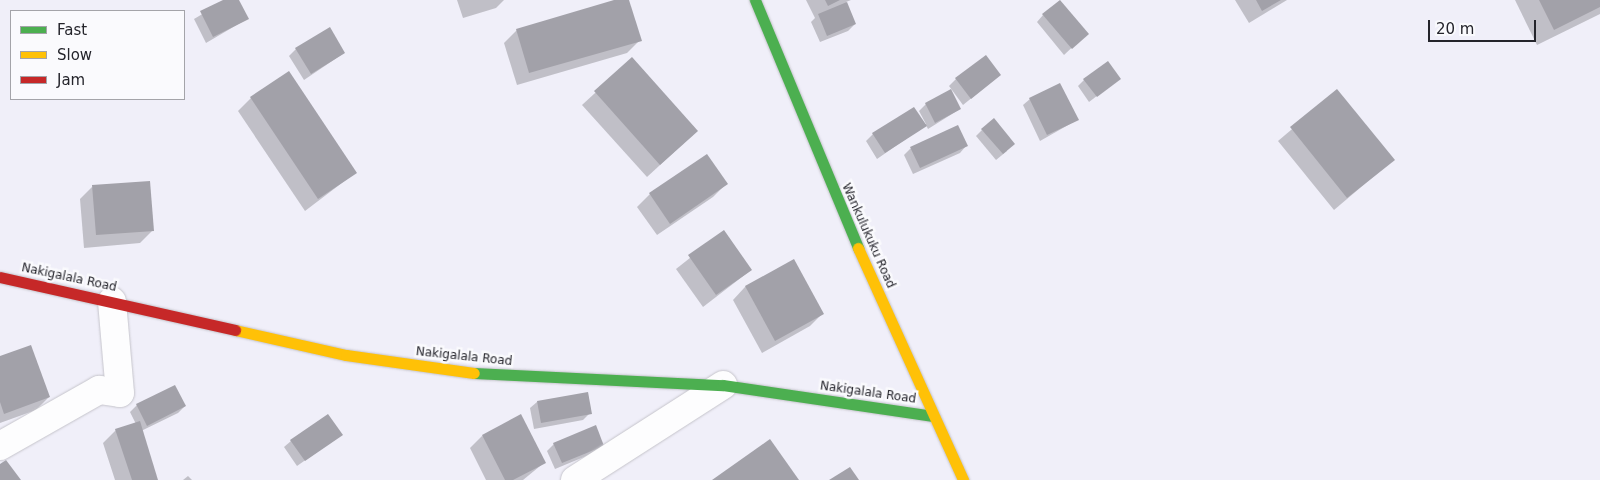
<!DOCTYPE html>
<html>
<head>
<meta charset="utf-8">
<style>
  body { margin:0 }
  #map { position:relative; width:1600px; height:480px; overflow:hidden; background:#f0eff9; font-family:"DejaVu Sans",sans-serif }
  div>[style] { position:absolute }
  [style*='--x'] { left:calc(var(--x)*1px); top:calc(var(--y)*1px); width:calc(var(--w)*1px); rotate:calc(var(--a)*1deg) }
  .shadow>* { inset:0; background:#0003 }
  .building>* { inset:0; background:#a2a1a9 }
  .roads { filter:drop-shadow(0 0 1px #c5c4cb) drop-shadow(0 0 1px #c5c4cb) }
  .street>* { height:28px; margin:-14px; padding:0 14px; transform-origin:14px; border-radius:14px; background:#fdfdfe }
  .fast>* { height:11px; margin:-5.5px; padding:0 5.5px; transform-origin:5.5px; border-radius:5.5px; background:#4caf50 }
  .slow>* { height:11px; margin:-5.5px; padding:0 5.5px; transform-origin:5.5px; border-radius:5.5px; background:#ffc107 }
  .jam>* { height:11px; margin:-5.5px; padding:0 5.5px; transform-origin:5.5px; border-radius:5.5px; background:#c62828 }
  span { translate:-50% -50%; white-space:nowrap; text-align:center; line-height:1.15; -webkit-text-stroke:5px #fafafd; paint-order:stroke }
  .street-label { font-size:12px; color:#24242b }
  .legend { position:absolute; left:10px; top:10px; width:175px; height:90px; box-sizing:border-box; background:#fafafd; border:1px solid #a4a4a9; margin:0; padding:6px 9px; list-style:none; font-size:15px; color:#24242b }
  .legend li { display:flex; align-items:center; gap:10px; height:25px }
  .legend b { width:25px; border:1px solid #a4a4a9 }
  .scale { position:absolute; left:1428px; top:20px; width:108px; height:22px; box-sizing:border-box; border:2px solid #24242b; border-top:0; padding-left:6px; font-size:15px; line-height:18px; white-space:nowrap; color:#24242b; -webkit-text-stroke:4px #fafafd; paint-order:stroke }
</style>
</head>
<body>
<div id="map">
  <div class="shadow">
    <i style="clip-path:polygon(226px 0,238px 0,247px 19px,206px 43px,194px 19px)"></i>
    <i style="clip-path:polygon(457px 0,504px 0,496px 8px,463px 18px)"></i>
    <i style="clip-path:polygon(618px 0,628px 0,640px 40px,627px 53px,517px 85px,504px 43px,517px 30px)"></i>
    <i style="clip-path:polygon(806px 0,851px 0,846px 2px,855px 24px,848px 31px,820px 42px,811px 22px,815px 18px)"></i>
    <i style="clip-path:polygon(1235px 0,1287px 0,1249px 23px)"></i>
    <i style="clip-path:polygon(1515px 0,1600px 0,1600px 14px,1537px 45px)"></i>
    <i style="clip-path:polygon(1043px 15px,1080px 40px,1064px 55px,1037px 22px)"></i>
    <i style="clip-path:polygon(296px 49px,344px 53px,304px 80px,289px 56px)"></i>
    <i style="clip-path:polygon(632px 59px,697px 131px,647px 177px,582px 105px)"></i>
    <i style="clip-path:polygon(289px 73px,355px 173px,305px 211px,238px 111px,251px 98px)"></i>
    <i style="clip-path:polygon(1000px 75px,963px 105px,949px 86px,956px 79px)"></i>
    <i style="clip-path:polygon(1119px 79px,1089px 102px,1078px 86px,1084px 80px)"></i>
    <i style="clip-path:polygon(1337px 91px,1393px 160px,1334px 210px,1278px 141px)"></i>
    <i style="clip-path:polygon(1030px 99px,1077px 120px,1040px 141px,1023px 105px)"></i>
    <i style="clip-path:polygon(926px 104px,960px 109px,928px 129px,926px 125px,877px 159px,866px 141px,873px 134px,926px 124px,919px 111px)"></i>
    <i style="clip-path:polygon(958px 127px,966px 146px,960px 153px,913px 174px,904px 155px,910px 149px)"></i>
    <i style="clip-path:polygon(982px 130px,1007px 151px,996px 160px,976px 136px)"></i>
    <i style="clip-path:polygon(707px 156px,726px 184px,713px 197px,657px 235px,637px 207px,650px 194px)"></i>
    <i style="clip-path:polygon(92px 187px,153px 230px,140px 243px,84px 248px,80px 199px)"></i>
    <i style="clip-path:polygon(724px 231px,751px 270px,703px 307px,676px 269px)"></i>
    <i style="clip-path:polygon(793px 261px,822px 314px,810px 326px,762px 353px,733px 300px,745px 287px)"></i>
    <i style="clip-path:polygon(0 357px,49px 397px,36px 410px,0 423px)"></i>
    <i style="clip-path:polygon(537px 402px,590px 413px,583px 420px,534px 429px,530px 408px)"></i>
    <i style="clip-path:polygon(137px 405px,185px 406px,178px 413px,141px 431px,157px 480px,115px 480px,103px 443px,116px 430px,136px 424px,130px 412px)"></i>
    <i style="clip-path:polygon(341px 435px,297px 466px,284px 447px,291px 441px)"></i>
    <i style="clip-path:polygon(482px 436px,545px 462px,523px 480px,486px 480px,470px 448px)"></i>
    <i style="clip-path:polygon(554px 444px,603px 445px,596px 452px,555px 469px,547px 451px)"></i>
    <i style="clip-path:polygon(188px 476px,192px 480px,183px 480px)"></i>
  </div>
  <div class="building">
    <i style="clip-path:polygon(223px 0,239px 0,249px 19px,213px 37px,200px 11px)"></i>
    <i style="clip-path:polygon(614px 0,629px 0,642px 41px,529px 73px,516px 29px)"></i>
    <i style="clip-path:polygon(825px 0,840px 0,828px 6px)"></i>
    <i style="clip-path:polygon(1060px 0,1089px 34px,1072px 49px,1042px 14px)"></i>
    <i style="clip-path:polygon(1256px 0,1281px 0,1262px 11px)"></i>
    <i style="clip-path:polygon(1539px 0,1600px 0,1600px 7px,1554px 30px)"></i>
    <i style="clip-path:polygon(847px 2px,856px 24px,827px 36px,818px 14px)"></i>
    <i style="clip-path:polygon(330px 27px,345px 53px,311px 74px,295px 48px)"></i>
    <i style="clip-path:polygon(986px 55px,1001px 75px,971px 99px,955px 78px)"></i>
    <i style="clip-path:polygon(632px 57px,698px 131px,660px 165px,594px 91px)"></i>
    <i style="clip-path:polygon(1108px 61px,1121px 79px,1097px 97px,1083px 79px)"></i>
    <i style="clip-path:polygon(289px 71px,357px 173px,318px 199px,250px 97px)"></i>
    <i style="clip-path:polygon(1060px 83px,1079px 120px,1047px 135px,1029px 98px)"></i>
    <i style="clip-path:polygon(951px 89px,961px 109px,935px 123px,925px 103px)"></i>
    <i style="clip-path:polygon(1337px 89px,1395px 160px,1347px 198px,1290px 127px)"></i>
    <i style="clip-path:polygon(914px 107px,927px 126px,885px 153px,872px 133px)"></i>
    <i style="clip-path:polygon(994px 118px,1015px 144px,1003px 154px,981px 129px)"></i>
    <i style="clip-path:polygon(958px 125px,968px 146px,920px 168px,910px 147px)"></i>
    <i style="clip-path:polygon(707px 154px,728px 184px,670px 224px,649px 193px)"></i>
    <i style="clip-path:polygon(150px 181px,154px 231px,96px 235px,92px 185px)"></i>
    <i style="clip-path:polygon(724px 230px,752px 270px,716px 295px,688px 255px)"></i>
    <i style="clip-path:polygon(794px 259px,824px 314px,775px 341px,745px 286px)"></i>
    <i style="clip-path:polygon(31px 345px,50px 397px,4px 414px,0 402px,0 356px)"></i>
    <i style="clip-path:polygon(175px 385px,186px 406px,147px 426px,136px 404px)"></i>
    <i style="clip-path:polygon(588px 392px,592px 414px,541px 423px,537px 401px)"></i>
    <i style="clip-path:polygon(328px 414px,343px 435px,305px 461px,290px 440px)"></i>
    <i style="clip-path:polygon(521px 414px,546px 463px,513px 480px,505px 480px,482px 435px)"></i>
    <i style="clip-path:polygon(140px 421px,158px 480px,132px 480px,115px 429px)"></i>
    <i style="clip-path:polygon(596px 425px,604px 446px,562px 463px,553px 443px)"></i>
    <i style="clip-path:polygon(770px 439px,799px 480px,712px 480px)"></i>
    <i style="clip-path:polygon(6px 460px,21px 480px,0 480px,0 464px)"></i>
    <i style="clip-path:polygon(850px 467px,859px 480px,829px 480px)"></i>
  </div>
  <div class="roads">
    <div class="street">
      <i style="--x:0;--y:446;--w:114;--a:-29.5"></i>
      <i style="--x:99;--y:390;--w:21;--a:8"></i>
      <i style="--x:120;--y:393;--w:92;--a:-95"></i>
      <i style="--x:575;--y:480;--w:176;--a:-32.7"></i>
    </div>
    <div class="fast">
      <i style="--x:755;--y:0;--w:269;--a:67.4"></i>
      <i style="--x:474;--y:373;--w:249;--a:2.8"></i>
      <i style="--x:723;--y:385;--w:212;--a:8.4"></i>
    </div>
    <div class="slow">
      <i style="--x:858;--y:248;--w:255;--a:65.6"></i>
      <i style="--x:235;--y:330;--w:114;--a:12.7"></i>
      <i style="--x:346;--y:355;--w:129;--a:8"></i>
    </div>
    <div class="jam">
      <i style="--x:0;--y:277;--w:241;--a:12.7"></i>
    </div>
  </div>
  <div class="street-label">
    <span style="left:868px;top:236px;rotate:66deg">Wankulukuku Road</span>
    <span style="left:69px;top:278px;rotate:12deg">Nakigalala Road</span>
    <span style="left:464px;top:357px;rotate:6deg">Nakigalala Road</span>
    <span style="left:868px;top:393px;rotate:8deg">Nakigalala Road</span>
  </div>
  <ul class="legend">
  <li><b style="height:6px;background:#4caf50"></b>Fast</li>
  <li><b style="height:6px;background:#ffc107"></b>Slow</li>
  <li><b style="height:6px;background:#c62828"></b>Jam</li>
  </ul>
  <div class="scale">20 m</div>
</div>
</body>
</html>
